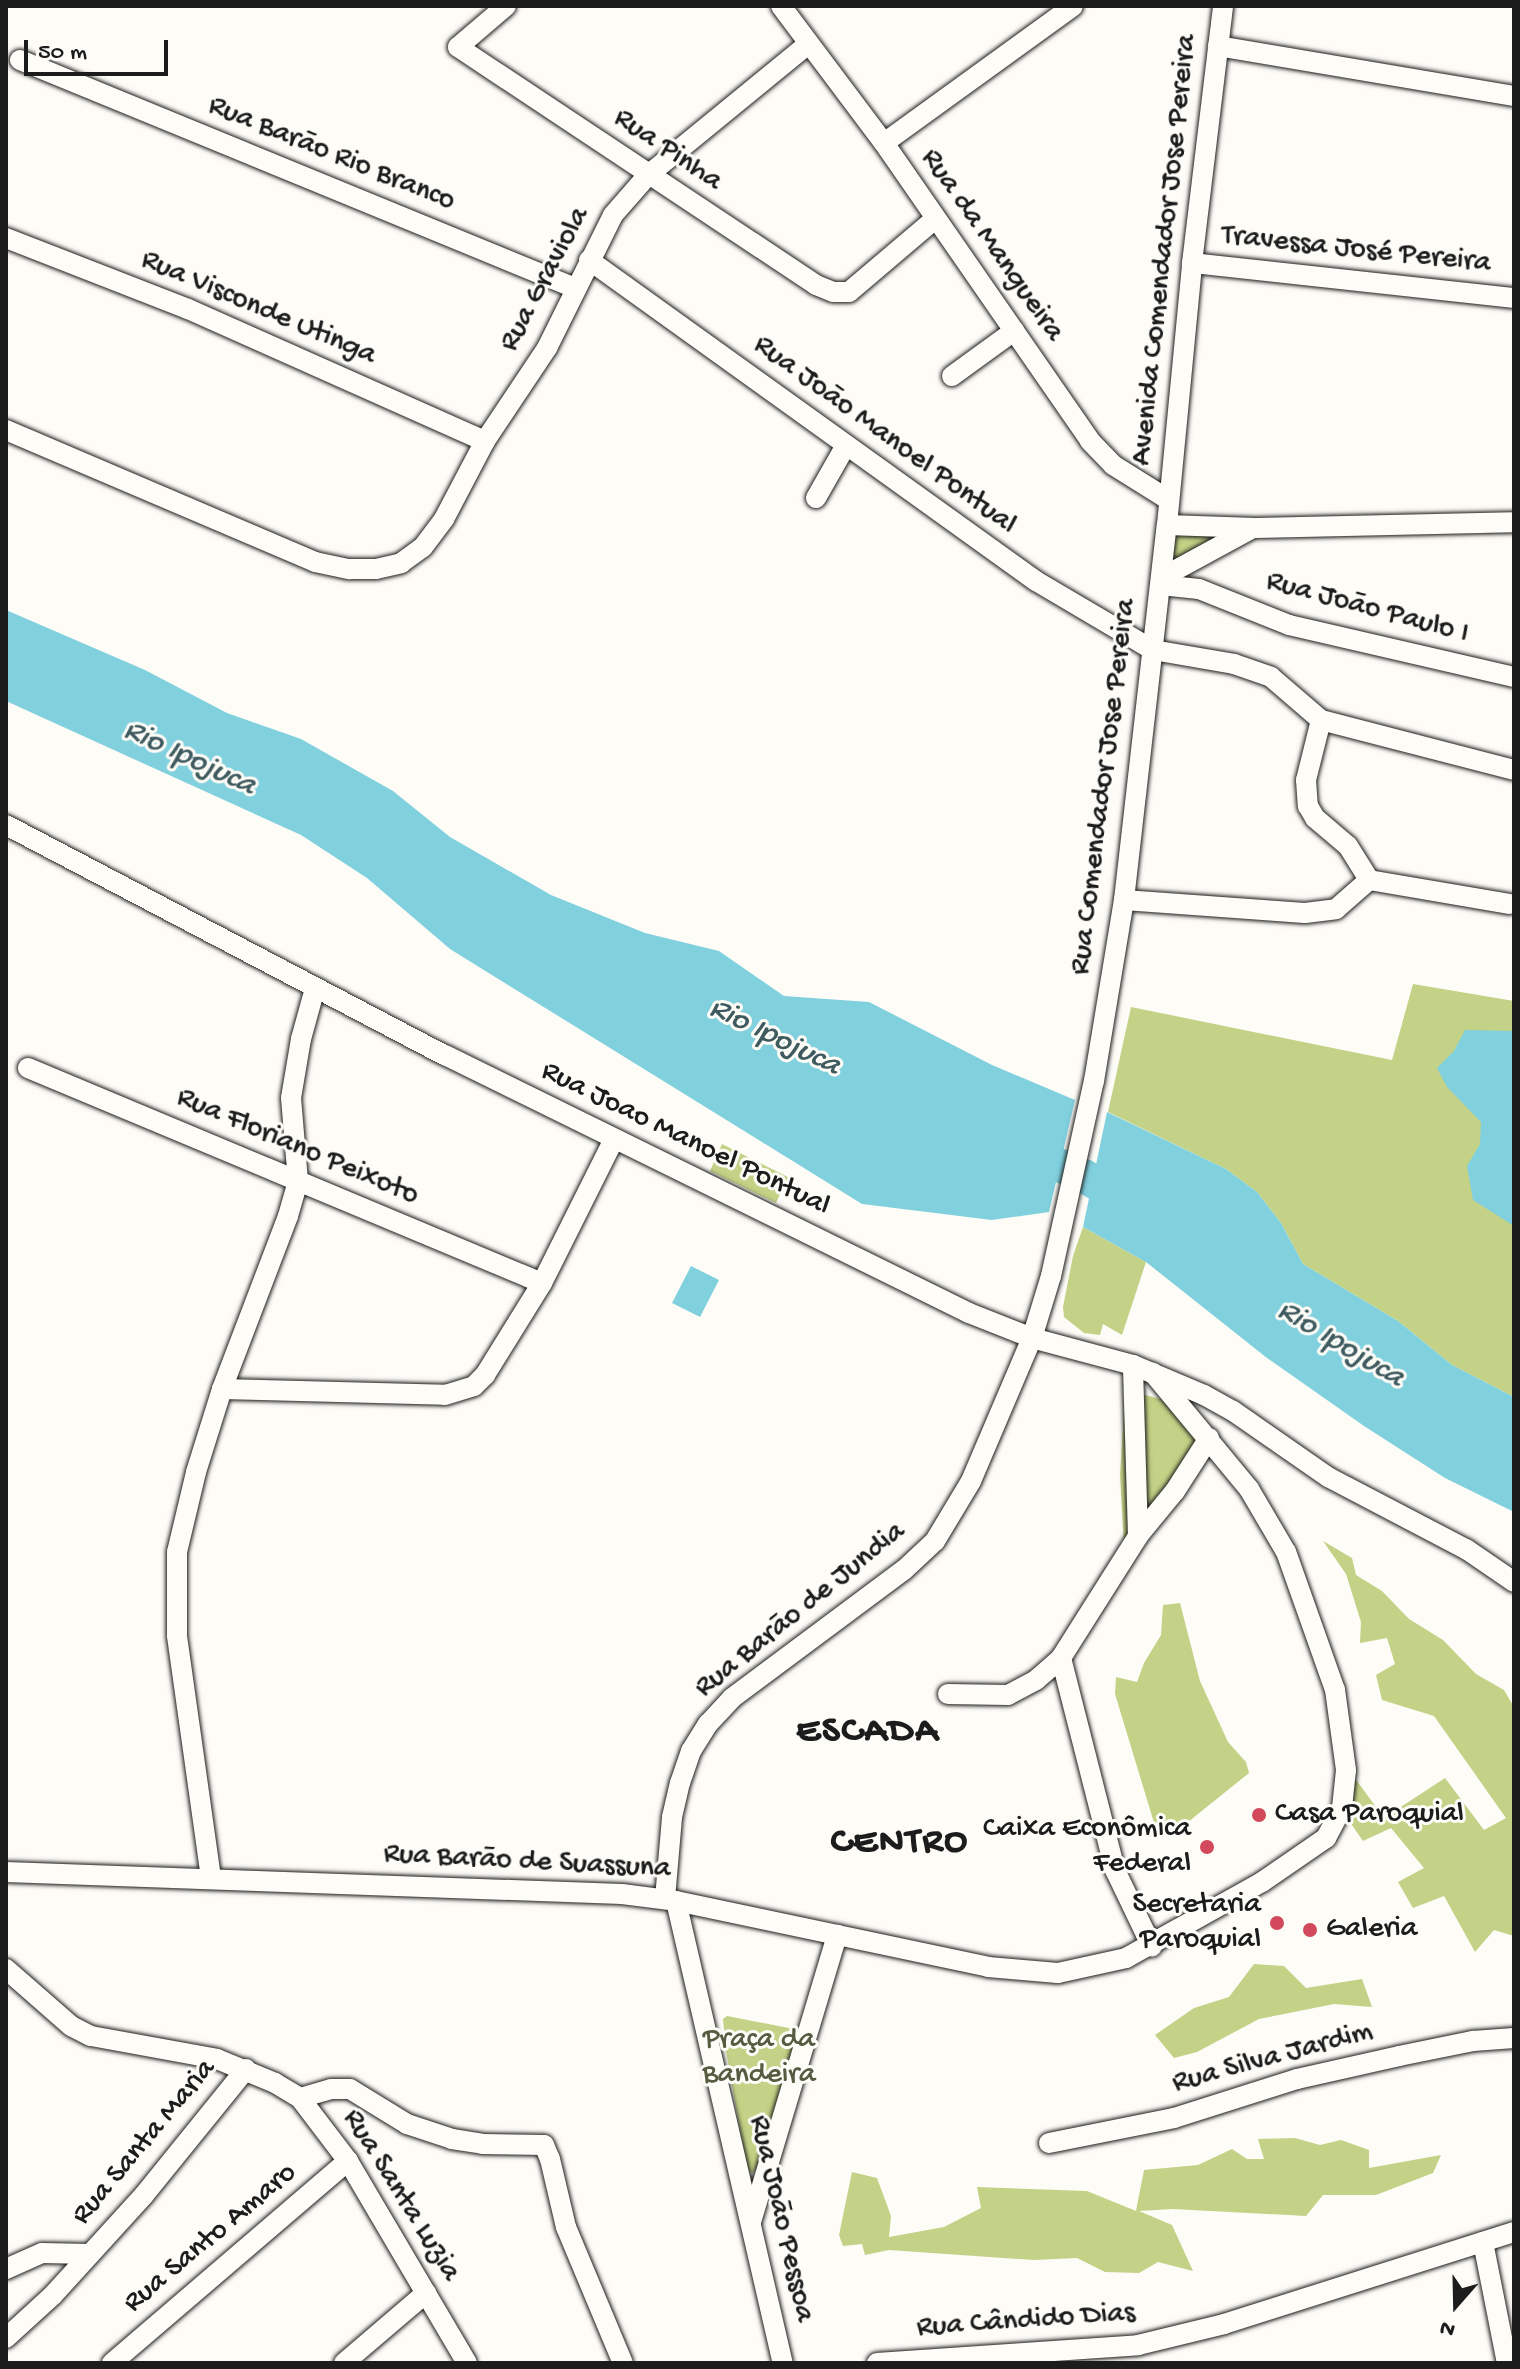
<!DOCTYPE html>
<html>
<head>
<meta charset="utf-8">
<style>
  body { margin:0 }
  #map { position:relative; width:1520px; height:2369px; overflow:hidden; background:#fdfcf7; font-family:"Gochi Hand",sans-serif }
  div>[style] { position:absolute }
  [style*='--x'] { left:calc(var(--x)*1px); top:calc(var(--y)*1px); width:calc(var(--w)*1px); rotate:calc(var(--a)*1deg) }
  .green>* { inset:0; background:#c3d286 }
  .water>* { inset:0; background:#81d0de }
  .river>* { height:34px; margin:-17px; padding:0 17px; transform-origin:17px; border-radius:17px; background:#81d0de }
  .roads { filter:drop-shadow(0 0 2px #1c1c1c) drop-shadow(0 0 2px #1c1c1c) }
  .minor>* { height:20px; margin:-10px; padding:0 10px; transform-origin:10px; border-radius:10px; background:#fdfcf7 }
  .dots>* { width:22px; height:22px; translate:-50% -50%; box-sizing:border-box; border:4px solid #fdfcf7; border-radius:50% }
  span { translate:-50% -50%; white-space:nowrap; text-align:center; line-height:1.15; -webkit-text-stroke:6px #fdfcf7; paint-order:stroke }
  .street-label { font-size:30px; color:#1c1c1c }
  .poi-label { font-size:30px; color:#1c1c1c }
  .left { translate:0 -50%; text-align:left }
  .right { translate:-100% -50%; text-align:right }
  .park-label { font-size:30px; color:#565c41 }
  .water-label { font-size:32px; color:#3f5b60; font-style:italic }
  .district-label { font-size:38px; color:#1c1c1c; font-weight:700; letter-spacing:2px }
  .frame { position:absolute; inset:0; border:8px solid #1c1c1c; pointer-events:none }
  .north { position:absolute; left:1416px; top:2265px; width:80px; height:80px; -webkit-text-stroke:6px #fdfcf7; paint-order:stroke; rotate:200deg; font-size:22px; font-weight:700; line-height:32px; text-align:center; color:#1c1c1c }
  .north::after { content:''; display:block; margin:auto; width:28px; height:36px; background:#1c1c1c; clip-path:polygon(50% 0,100% 100%,50% 72%,0 100%) }
  .scale { position:absolute; left:24px; top:40px; width:144px; height:36px; box-sizing:border-box; border:4px solid #1c1c1c; border-top:0; padding-left:10px; font-size:24px; line-height:28px; white-space:nowrap; color:#1c1c1c; -webkit-text-stroke:6px #fdfcf7; paint-order:stroke }
</style>
</head>
<body>
<div id="map">
  <div class="green">
    <i style="clip-path:polygon(1173px 516px,1235px 532px,1168px 568px)"></i>
    <i style="clip-path:polygon(1413px 984px,1514px 1001px,1514px 1397px,1452px 1365px,1398px 1321px,1303px 1264px,1281px 1223px,1257px 1192px,1226px 1169px,1108px 1112px,1131px 1007px,1392px 1060px)"></i>
    <i style="clip-path:polygon(722px 1144px,788px 1177px,776px 1203px,710px 1171px)"></i>
    <i style="clip-path:polygon(1083px 1227px,1146px 1262px,1122px 1335px,1103px 1324px,1100px 1335px,1084px 1333px,1064px 1317px,1063px 1307px,1073px 1256px)"></i>
    <i style="clip-path:polygon(1129px 1391px,1165px 1400px,1205px 1441px,1125px 1563px,1120px 1475px,1124px 1409px)"></i>
    <i style="clip-path:polygon(1323px 1541px,1352px 1558px,1356px 1575px,1382px 1591px,1409px 1619px,1443px 1640px,1476px 1674px,1504px 1690px,1514px 1707px,1514px 1936px,1494px 1930px,1475px 1952px,1444px 1896px,1413px 1908px,1398px 1882px,1424px 1868px,1391px 1828px,1363px 1841px,1336px 1802px,1346px 1766px,1384px 1818px,1445px 1778px,1484px 1830px,1506px 1818px,1434px 1716px,1382px 1700px,1376px 1675px,1395px 1664px,1387px 1638px,1360px 1643px,1361px 1622px,1346px 1574px)"></i>
    <i style="clip-path:polygon(1180px 1603px,1200px 1681px,1228px 1742px,1246px 1762px,1249px 1773px,1188px 1822px,1155px 1826px,1115px 1694px,1116px 1677px,1137px 1682px,1144px 1663px,1161px 1635px,1163px 1605px)"></i>
    <i style="clip-path:polygon(1254px 1964px,1284px 1966px,1306px 1988px,1362px 1979px,1372px 2007px,1334px 2004px,1259px 2019px,1197px 2052px,1174px 2058px,1155px 2035px,1194px 2008px,1229px 1997px)"></i>
    <i style="clip-path:polygon(727px 2016px,799px 2030px,757px 2170px,752px 2173px,747px 2170px,726px 2051px,723px 2019px)"></i>
    <i style="clip-path:polygon(1295px 2138px,1320px 2145px,1341px 2140px,1369px 2150px,1369px 2168px,1441px 2155px,1433px 2173px,1376px 2195px,1323px 2195px,1306px 2216px,1173px 2209px,1139px 2211px,1172px 2225px,1193px 2271px,1158px 2262px,1139px 2273px,1105px 2272px,1077px 2258px,1034px 2260px,889px 2250px,865px 2255px,862px 2244px,843px 2246px,839px 2235px,852px 2172px,877px 2178px,891px 2216px,889px 2237px,944px 2227px,981px 2208px,977px 2187px,1087px 2191px,1136px 2211px,1144px 2170px,1198px 2165px,1232px 2149px,1247px 2159px,1264px 2159px,1258px 2139px)"></i>
  </div>
  <div class="water">
    <i style="clip-path:polygon(6px 610px,145px 670px,227px 713px,301px 739px,393px 791px,450px 837px,551px 895px,645px 933px,719px 951px,784px 996px,869px 1002px,992px 1065px,1075px 1100px,1049px 1212px,992px 1220px,862px 1204px,450px 949px,367px 878px,301px 835px,6px 701px)"></i>
    <i style="clip-path:polygon(1465px 1030px,1514px 1031px,1514px 1226px,1473px 1200px,1467px 1166px,1480px 1144px,1481px 1122px,1447px 1087px,1437px 1068px,1454px 1051px)"></i>
    <i style="clip-path:polygon(1107px 1112px,1226px 1169px,1257px 1192px,1281px 1223px,1303px 1264px,1398px 1321px,1452px 1365px,1514px 1397px,1514px 1512px,1445px 1478px,1364px 1426px,1267px 1358px,1146px 1262px,1083px 1227px)"></i>
    <i style="clip-path:polygon(691px 1266px,719px 1280px,700px 1317px,672px 1303px)"></i>
  </div>
  <div class="river">
    <i style="--x:1017;--y:1147;--w:73;--a:23.4"></i>
    <i style="--x:1084;--y:1176;--w:54;--a:29.9"></i>
  </div>
  <div class="roads">
    <div class="minor">
      <i style="--x:506;--y:6;--w:63;--a:139.5"></i>
      <i style="--x:458;--y:47;--w:430;--a:33.6"></i>
      <i style="--x:816;--y:285;--w:18;--a:22"></i>
      <i style="--x:833;--y:292;--w:16;--a:0"></i>
      <i style="--x:849;--y:292;--w:111;--a:-40.3"></i>
      <i style="--x:781;--y:6;--w:171;--a:53.1"></i>
      <i style="--x:884;--y:143;--w:362;--a:55.3"></i>
      <i style="--x:1090;--y:441;--w:33;--a:46"></i>
      <i style="--x:1113;--y:465;--w:66;--a:32"></i>
      <i style="--x:1218;--y:46;--w:300;--a:9.6"></i>
      <i style="--x:20;--y:60;--w:600;--a:22.33"></i>
      <i style="--x:884;--y:143;--w:233;--a:-35.9"></i>
      <i style="--x:6;--y:238;--w:195;--a:21.3"></i>
      <i style="--x:188;--y:309;--w:325;--a:24"></i>
      <i style="--x:589;--y:260;--w:550;--a:35.68"></i>
      <i style="--x:1036;--y:581;--w:136;--a:30.5"></i>
      <i style="--x:1153;--y:650;--w:82;--a:9.8"></i>
      <i style="--x:1234;--y:664;--w:39;--a:19"></i>
      <i style="--x:1271;--y:677;--w:66;--a:40.7"></i>
      <i style="--x:1192;--y:263;--w:324;--a:6.2"></i>
      <i style="--x:952;--y:376;--w:77;--a:-36"></i>
      <i style="--x:6;--y:430;--w:336;--a:23.1"></i>
      <i style="--x:315;--y:562;--w:35;--a:12"></i>
      <i style="--x:349;--y:569;--w:27;--a:0"></i>
      <i style="--x:376;--y:569;--w:26;--a:-13"></i>
      <i style="--x:401;--y:563;--w:27;--a:-36"></i>
      <i style="--x:423;--y:547;--w:35;--a:-53"></i>
      <i style="--x:444;--y:519;--w:88;--a:-62.3"></i>
      <i style="--x:485;--y:441;--w:112;--a:-56.3"></i>
      <i style="--x:547;--y:348;--w:148;--a:-63.6"></i>
      <i style="--x:613;--y:215;--w:52;--a:-48.9"></i>
      <i style="--x:647;--y:176;--w:207;--a:-39.3"></i>
      <i style="--x:816;--y:498;--w:59;--a:-60.4"></i>
      <i style="--x:1167;--y:525;--w:88;--a:2"></i>
      <i style="--x:1255;--y:528;--w:259;--a:-1.3"></i>
      <i style="--x:1161;--y:578;--w:102;--a:-28.6"></i>
      <i style="--x:1161;--y:585;--w:38;--a:6"></i>
      <i style="--x:1199;--y:589;--w:97;--a:21.8"></i>
      <i style="--x:1289;--y:625;--w:231;--a:13"></i>
      <i style="--x:1321;--y:720;--w:199;--a:14.5"></i>
      <i style="--x:1321;--y:720;--w:62;--a:104"></i>
      <i style="--x:1306;--y:780;--w:26;--a:86"></i>
      <i style="--x:1308;--y:806;--w:14;--a:60"></i>
      <i style="--x:1315;--y:818;--w:43;--a:40.3"></i>
      <i style="--x:1348;--y:846;--w:40;--a:58"></i>
      <i style="--x:6;--y:825;--w:496;--a:27.7"></i>
      <i style="--x:445;--y:1055;--w:584;--a:26.21"></i>
      <i style="--x:969;--y:1313;--w:68;--a:21.6"></i>
      <i style="--x:1032;--y:1338;--w:105;--a:15"></i>
      <i style="--x:1133;--y:1365;--w:77;--a:22.9"></i>
      <i style="--x:1204;--y:1395;--w:33;--a:29"></i>
      <i style="--x:1233;--y:1411;--w:116;--a:34.8"></i>
      <i style="--x:1328;--y:1477;--w:156;--a:27.6"></i>
      <i style="--x:1466;--y:1549;--w:58;--a:34.5"></i>
      <i style="--x:1124;--y:900;--w:181;--a:4.1"></i>
      <i style="--x:1305;--y:913;--w:31;--a:-7"></i>
      <i style="--x:1336;--y:909;--w:44;--a:-41.3"></i>
      <i style="--x:1369;--y:880;--w:142;--a:9.7"></i>
      <i style="--x:28;--y:1068;--w:557;--a:22.7"></i>
      <i style="--x:222;--y:1389;--w:223;--a:1.5"></i>
      <i style="--x:445;--y:1395;--w:30;--a:-17"></i>
      <i style="--x:474;--y:1386;--w:16;--a:-45"></i>
      <i style="--x:485;--y:1375;--w:108;--a:-58.2"></i>
      <i style="--x:542;--y:1283;--w:161;--a:-63.4"></i>
      <i style="--x:1138;--y:1536;--w:58;--a:-50.6"></i>
      <i style="--x:1175;--y:1491;--w:63;--a:-57.3"></i>
      <i style="--x:1061;--y:1658;--w:219;--a:75.7"></i>
      <i style="--x:1115;--y:1870;--w:85;--a:64.3"></i>
      <i style="--x:948;--y:1694;--w:60;--a:1"></i>
      <i style="--x:1008;--y:1695;--w:32;--a:-28"></i>
      <i style="--x:1036;--y:1680;--w:33;--a:-41"></i>
      <i style="--x:1061;--y:1658;--w:144;--a:-57.7"></i>
      <i style="--x:1138;--y:1536;--w:171;--a:-91.7"></i>
      <i style="--x:6;--y:1872;--w:616;--a:2.05"></i>
      <i style="--x:622;--y:1894;--w:54;--a:7.4"></i>
      <i style="--x:676;--y:1901;--w:319;--a:11.9"></i>
      <i style="--x:988;--y:1967;--w:70;--a:4.9"></i>
      <i style="--x:1058;--y:1973;--w:70;--a:-12.4"></i>
      <i style="--x:1126;--y:1958;--w:156;--a:-29.2"></i>
      <i style="--x:1262;--y:1882;--w:78;--a:-34.5"></i>
      <i style="--x:1326;--y:1838;--w:34;--a:-62"></i>
      <i style="--x:1342;--y:1808;--w:38;--a:-84"></i>
      <i style="--x:1346;--y:1770;--w:81;--a:-97.8"></i>
      <i style="--x:1335;--y:1690;--w:146;--a:-109.5"></i>
      <i style="--x:1286;--y:1552;--w:73;--a:-120.4"></i>
      <i style="--x:1249;--y:1489;--w:151;--a:-129.6"></i>
      <i style="--x:211;--y:1878;--w:245;--a:-98"></i>
      <i style="--x:177;--y:1635;--w:83;--a:-90"></i>
      <i style="--x:177;--y:1552;--w:82;--a:-76.6"></i>
      <i style="--x:196;--y:1472;--w:87;--a:-72.6"></i>
      <i style="--x:222;--y:1389;--w:185;--a:-69.1"></i>
      <i style="--x:288;--y:1216;--w:36;--a:-74"></i>
      <i style="--x:298;--y:1181;--w:83;--a:-94.8"></i>
      <i style="--x:291;--y:1098;--w:60;--a:-80.4"></i>
      <i style="--x:301;--y:1039;--w:53;--a:-74.6"></i>
      <i style="--x:665;--y:1899;--w:82;--a:-85.1"></i>
      <i style="--x:672;--y:1817;--w:35;--a:-77"></i>
      <i style="--x:680;--y:1783;--w:34;--a:-71"></i>
      <i style="--x:691;--y:1751;--w:32;--a:-58"></i>
      <i style="--x:708;--y:1724;--w:35;--a:-47"></i>
      <i style="--x:732;--y:1698;--w:214;--a:-36.7"></i>
      <i style="--x:904;--y:1570;--w:42;--a:-43.1"></i>
      <i style="--x:935;--y:1541;--w:70;--a:-59"></i>
      <i style="--x:971;--y:1481;--w:155;--a:-66.9"></i>
      <i style="--x:1032;--y:1338;--w:65;--a:-73"></i>
      <i style="--x:1051;--y:1276;--w:200;--a:-77.6"></i>
      <i style="--x:1094;--y:1081;--w:183;--a:-80.6"></i>
      <i style="--x:1124;--y:900;--w:377;--a:-83.5"></i>
      <i style="--x:1167;--y:525;--w:263;--a:-84.5"></i>
      <i style="--x:1192;--y:263;--w:259;--a:-83.1"></i>
      <i style="--x:676;--y:1901;--w:474;--a:77"></i>
      <i style="--x:6;--y:1969;--w:86;--a:41.2"></i>
      <i style="--x:71;--y:2026;--w:22;--a:27"></i>
      <i style="--x:91;--y:2036;--w:128;--a:10.3"></i>
      <i style="--x:217;--y:2059;--w:63;--a:22.5"></i>
      <i style="--x:275;--y:2083;--w:29;--a:31"></i>
      <i style="--x:300;--y:2098;--w:79;--a:52.7"></i>
      <i style="--x:348;--y:2161;--w:234;--a:59.5"></i>
      <i style="--x:300;--y:2098;--w:32;--a:-16"></i>
      <i style="--x:331;--y:2089;--w:19;--a:0"></i>
      <i style="--x:350;--y:2089;--w:67;--a:31.6"></i>
      <i style="--x:407;--y:2124;--w:47;--a:18.4"></i>
      <i style="--x:452;--y:2139;--w:30;--a:9"></i>
      <i style="--x:482;--y:2144;--w:62;--a:0.9"></i>
      <i style="--x:544;--y:2145;--w:15;--a:67"></i>
      <i style="--x:550;--y:2159;--w:70;--a:76.8"></i>
      <i style="--x:566;--y:2227;--w:147;--a:67.3"></i>
      <i style="--x:1049;--y:2143;--w:127;--a:-11.3"></i>
      <i style="--x:1174;--y:2118;--w:129;--a:-17.6"></i>
      <i style="--x:1297;--y:2079;--w:105;--a:-12.7"></i>
      <i style="--x:1399;--y:2056;--w:76;--a:-11.5"></i>
      <i style="--x:1473;--y:2041;--w:41;--a:-4.2"></i>
      <i style="--x:751;--y:2222;--w:300;--a:-73.3"></i>
      <i style="--x:1483;--y:2242;--w:123;--a:78.8"></i>
      <i style="--x:6;--y:2269;--w:39;--a:-24"></i>
      <i style="--x:42;--y:2253;--w:48;--a:1.2"></i>
      <i style="--x:6;--y:2338;--w:64;--a:-42.5"></i>
      <i style="--x:53;--y:2295;--w:135;--a:-47.7"></i>
      <i style="--x:144;--y:2195;--w:162;--a:-51"></i>
      <i style="--x:112;--y:2363;--w:311;--a:-40.6"></i>
      <i style="--x:344;--y:2363;--w:108;--a:-40.5"></i>
      <i style="--x:877;--y:2363;--w:262;--a:-3.9"></i>
      <i style="--x:1138;--y:2345;--w:89;--a:-13.7"></i>
      <i style="--x:1224;--y:2324;--w:304;--a:-17.6"></i>
    </div>
  </div>
  <div class="dots">
    <i style="left:1259px;top:1815px;background:#d1495b"></i>
    <i style="left:1207px;top:1847px;background:#d1495b"></i>
    <i style="left:1277px;top:1923px;background:#d1495b"></i>
    <i style="left:1310px;top:1930px;background:#d1495b"></i>
  </div>
  <div class="street-label">
    <span style="left:667px;top:151px;rotate:34deg">Rua Pinha</span>
    <span style="left:331px;top:155px;rotate:22deg">Rua Barão Rio Branco</span>
    <span style="left:991px;top:246px;rotate:55deg">Rua da Mangueira</span>
    <span style="left:1166px;top:250px;rotate:-84deg">Avenida Comendador Jose Pereira</span>
    <span style="left:1356px;top:251px;rotate:6deg">Travessa José Pereira</span>
    <span style="left:546px;top:280px;rotate:-62deg">Rua Graviola</span>
    <span style="left:258px;top:309px;rotate:23deg">Rua Visconde Utinga</span>
    <span style="left:884px;top:436px;rotate:36deg">Rua João Manoel Pontual</span>
    <span style="left:1367px;top:609px;rotate:15deg">Rua João Paulo I</span>
    <span style="left:1105px;top:787px;rotate:-83deg">Rua Comendador Jose Pereira</span>
    <span style="left:685px;top:1140px;rotate:26deg">Rua Joao Manoel Pontual</span>
    <span style="left:297px;top:1148px;rotate:23deg">Rua Floriano Peixoto</span>
    <span style="left:801px;top:1611px;rotate:-39deg">Rua Barão de Jundia</span>
    <span style="left:527px;top:1863px;rotate:3deg">Rua Barão de Suassuna</span>
    <span style="left:1273px;top:2059px;rotate:-15deg">Rua Silva Jardim</span>
    <span style="left:145px;top:2143px;rotate:-50deg">Rua Santa Maria</span>
    <span style="left:400px;top:2196px;rotate:58deg">Rua Santa Luzia</span>
    <span style="left:780px;top:2219px;rotate:77deg">Rua João Pessoa</span>
    <span style="left:211px;top:2239px;rotate:-40deg">Rua Santo Amaro</span>
    <span style="left:1026px;top:2322px;rotate:-4deg">Rua Cândido Dias</span>
  </div>
  <div class="poi-label">
    <span class="left" style="left:1275px;top:1815px">Casa Paroquial</span>
    <span class="right" style="left:1191px;top:1847px">Caixa Econômica<br>Federal</span>
    <span class="right" style="left:1261px;top:1923px">Secretaria<br>Paroquial</span>
    <span class="left" style="left:1326px;top:1930px">Galeria</span>
  </div>
  <div class="park-label">
    <span style="left:759px;top:2058px">Praça da<br>Bandeira</span>
  </div>
  <div class="water-label">
    <span style="left:189px;top:759px;rotate:25deg">Rio Ipojuca</span>
    <span style="left:774px;top:1038px;rotate:26deg">Rio Ipojuca</span>
    <span style="left:1340px;top:1345px;rotate:31deg">Rio Ipojuca</span>
  </div>
  <div class="district-label">
    <span style="left:868px;top:1733px">ESCADA</span>
    <span style="left:900px;top:1844px">CENTRO</span>
  </div>
  <div class="frame"></div>
  <div class="north">N</div>
  <div class="scale">50 m</div>
</div>
</body>
</html>
